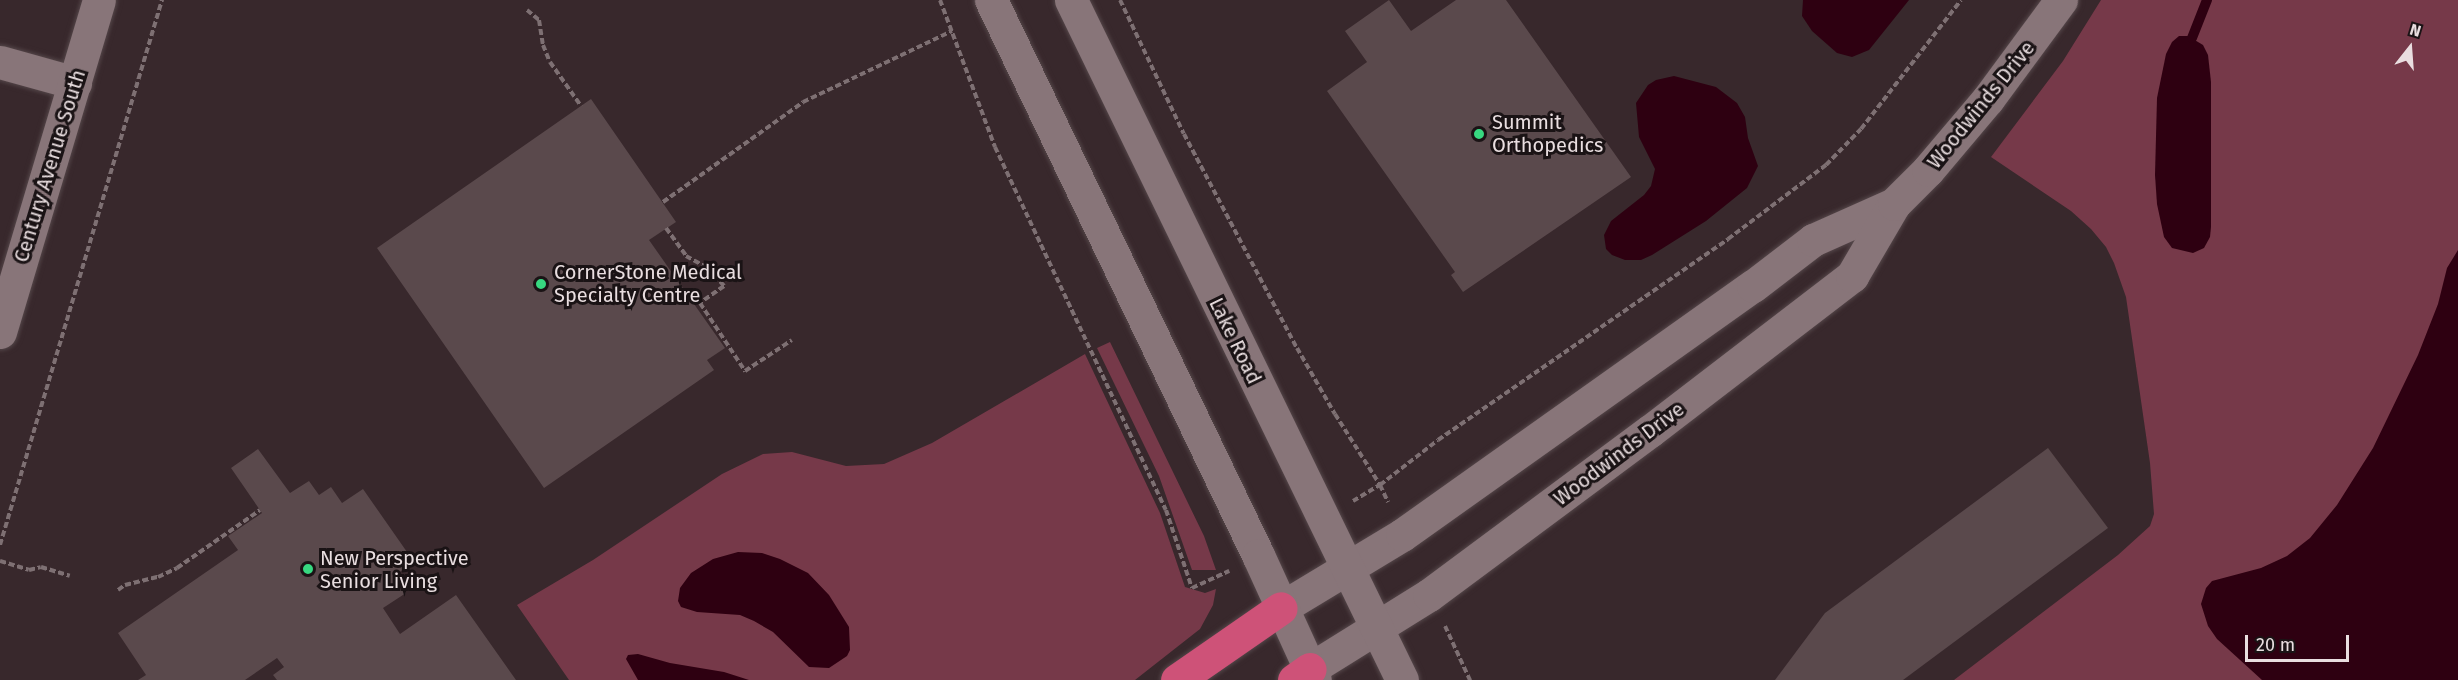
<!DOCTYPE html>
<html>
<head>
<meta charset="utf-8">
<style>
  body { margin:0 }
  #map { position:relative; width:2458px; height:680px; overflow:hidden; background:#38282c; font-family:"Fira Sans",sans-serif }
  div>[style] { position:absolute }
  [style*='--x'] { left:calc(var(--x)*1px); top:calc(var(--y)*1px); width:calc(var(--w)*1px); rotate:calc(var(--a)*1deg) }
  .green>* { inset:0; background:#763949 }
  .water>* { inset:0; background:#2e0011 }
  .stream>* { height:10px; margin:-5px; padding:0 5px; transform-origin:5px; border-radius:5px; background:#2e0011 }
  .building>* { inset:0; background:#5a494c }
  .path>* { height:4px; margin-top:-2px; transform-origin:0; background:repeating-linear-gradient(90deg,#7e7073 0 6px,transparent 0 9px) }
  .roads { filter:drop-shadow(0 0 2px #544649) drop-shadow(0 0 2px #544649) }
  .minor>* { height:33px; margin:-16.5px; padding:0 16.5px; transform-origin:16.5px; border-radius:16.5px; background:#887579 }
  .tertiary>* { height:33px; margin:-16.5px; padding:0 16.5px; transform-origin:16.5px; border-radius:16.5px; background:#887579 }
  .secondary>* { height:33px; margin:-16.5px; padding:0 16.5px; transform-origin:16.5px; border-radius:16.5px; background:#887579 }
  .motorway>* { height:33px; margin:-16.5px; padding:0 16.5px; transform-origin:16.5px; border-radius:16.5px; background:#ce5278 }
  .dots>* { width:16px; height:16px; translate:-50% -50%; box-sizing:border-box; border:3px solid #1a1315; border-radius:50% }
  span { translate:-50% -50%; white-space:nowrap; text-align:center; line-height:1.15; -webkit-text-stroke:6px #1a1315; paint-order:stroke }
  .street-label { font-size:20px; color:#e9dee0 }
  .poi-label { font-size:20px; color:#e9dee0 }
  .left { translate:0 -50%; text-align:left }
  .north { position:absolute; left:2380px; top:18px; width:60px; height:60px; -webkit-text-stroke:4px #1a1315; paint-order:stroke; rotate:17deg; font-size:16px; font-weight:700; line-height:24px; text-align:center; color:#e9dee0 }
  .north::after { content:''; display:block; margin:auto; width:21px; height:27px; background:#e9dee0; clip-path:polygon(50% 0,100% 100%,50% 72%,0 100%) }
  .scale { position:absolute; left:2245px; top:635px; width:104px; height:27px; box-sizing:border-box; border:3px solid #e9dee0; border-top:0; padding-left:8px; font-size:18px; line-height:21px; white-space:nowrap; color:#e9dee0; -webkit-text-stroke:4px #1a1315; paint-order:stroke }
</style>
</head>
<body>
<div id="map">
  <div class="green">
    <i style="clip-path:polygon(2101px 0,2458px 0,2458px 680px,1954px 680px,2118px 555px,2150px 526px,2154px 514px,2150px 463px,2126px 297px,2114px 263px,2106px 247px,2091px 229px,2071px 211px,1991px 157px,2063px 61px)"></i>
    <i style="clip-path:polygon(1110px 342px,1204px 536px,1216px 570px,1192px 570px,1159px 476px,1097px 348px)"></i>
    <i style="clip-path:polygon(1085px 354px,1160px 513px,1185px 587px,1205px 593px,1216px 589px,1213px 605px,1200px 629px,1135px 680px,569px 680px,517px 605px,593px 560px,722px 474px,763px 454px,792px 452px,846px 466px,884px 464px,932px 443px)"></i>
  </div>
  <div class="water">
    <i style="clip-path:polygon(1803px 0,1909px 0,1869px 50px,1852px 57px,1837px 53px,1812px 31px,1802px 16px)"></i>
    <i style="clip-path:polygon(2179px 36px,2188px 36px,2203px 45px,2208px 55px,2211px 82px,2211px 227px,2210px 237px,2204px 248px,2193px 253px,2172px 248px,2164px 237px,2157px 204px,2155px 175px,2157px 98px,2166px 54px,2172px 42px)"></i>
    <i style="clip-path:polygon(1674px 76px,1716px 87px,1737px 103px,1745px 117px,1748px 138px,1758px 166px,1747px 188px,1706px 221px,1652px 255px,1641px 260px,1625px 260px,1612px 255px,1606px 249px,1604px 235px,1611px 221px,1644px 195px,1651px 186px,1655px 169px,1639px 137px,1636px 103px,1648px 85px,1656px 80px)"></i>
    <i style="clip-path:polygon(2458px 250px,2458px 680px,2262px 680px,2217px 639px,2208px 626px,2201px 604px,2206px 588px,2212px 581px,2261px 568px,2287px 556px,2310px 538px,2337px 505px,2373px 448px,2418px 355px,2438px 304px,2447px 268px)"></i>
    <i style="clip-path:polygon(738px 552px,762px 553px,780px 559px,808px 573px,829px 595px,849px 627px,850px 650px,847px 656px,829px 668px,809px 667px,773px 632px,754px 621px,740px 615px,697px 612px,681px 607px,678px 601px,680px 588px,691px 573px,713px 559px)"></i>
    <i style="clip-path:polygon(638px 654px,670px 663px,724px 672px,749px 680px,638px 680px,626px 659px,628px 655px)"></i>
  </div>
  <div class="stream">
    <i style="--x:2192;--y:38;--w:41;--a:-68.5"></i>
  </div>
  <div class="building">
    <i style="clip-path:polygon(1389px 0,1411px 31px,1456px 0,1506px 0,1631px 177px,1463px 292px,1451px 275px,1455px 272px,1327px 91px,1367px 62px,1345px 31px)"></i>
    <i style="clip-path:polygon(591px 99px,676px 222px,649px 240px,725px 348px,707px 360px,714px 370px,544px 488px,377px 248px)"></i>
    <i style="clip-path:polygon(2048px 448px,2108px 528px,1903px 680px,1775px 680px,1825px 613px)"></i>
    <i style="clip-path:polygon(258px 449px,290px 493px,309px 481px,319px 495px,331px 487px,342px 503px,363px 489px,414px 562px,394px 576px,406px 593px,383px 608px,400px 634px,456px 595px,516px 680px,277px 680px,273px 675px,284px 667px,277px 658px,245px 680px,138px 680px,146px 675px,118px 633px,238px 550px,228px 536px,262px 513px,231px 468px)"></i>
  </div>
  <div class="path">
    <i style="--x:940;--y:0;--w:157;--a:69.5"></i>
    <i style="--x:995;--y:147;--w:401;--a:64.8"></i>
    <i style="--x:1166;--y:510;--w:82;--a:71.6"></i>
    <i style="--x:1192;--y:588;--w:41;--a:-24.7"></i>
    <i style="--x:1120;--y:0;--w:148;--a:64.5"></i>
    <i style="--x:1184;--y:134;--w:242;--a:62.2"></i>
    <i style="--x:1297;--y:348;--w:76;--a:60.1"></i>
    <i style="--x:1335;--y:414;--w:84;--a:57.6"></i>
    <i style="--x:1380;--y:485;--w:19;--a:65"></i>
    <i style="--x:527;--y:10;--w:16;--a:40"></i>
    <i style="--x:539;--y:20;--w:25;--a:81"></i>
    <i style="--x:543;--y:45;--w:18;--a:68"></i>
    <i style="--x:550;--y:62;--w:54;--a:54.8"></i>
    <i style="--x:663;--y:202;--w:172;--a:-35.5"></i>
    <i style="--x:803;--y:102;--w:165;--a:-25.5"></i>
    <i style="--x:666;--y:228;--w:34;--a:54"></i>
    <i style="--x:686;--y:256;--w:25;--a:29"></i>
    <i style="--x:708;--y:268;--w:24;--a:48"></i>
    <i style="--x:724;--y:286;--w:29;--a:145"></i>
    <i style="--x:700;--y:303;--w:82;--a:56.5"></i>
    <i style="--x:745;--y:371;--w:56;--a:-33.4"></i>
    <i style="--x:1353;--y:501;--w:31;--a:-31"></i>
    <i style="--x:1380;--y:485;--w:73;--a:-37.8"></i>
    <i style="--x:1438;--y:440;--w:353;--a:-34.7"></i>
    <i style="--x:1728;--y:239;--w:123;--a:-37.1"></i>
    <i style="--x:1826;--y:165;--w:50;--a:-45.8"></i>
    <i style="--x:1861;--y:129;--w:163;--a:-52.2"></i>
    <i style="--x:0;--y:545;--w:569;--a:-73.45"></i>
    <i style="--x:0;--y:561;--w:30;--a:17"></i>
    <i style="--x:29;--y:570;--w:12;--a:-14"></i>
    <i style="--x:41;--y:567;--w:30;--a:17"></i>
    <i style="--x:118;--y:590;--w:9;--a:-36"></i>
    <i style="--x:125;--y:585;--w:34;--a:-14"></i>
    <i style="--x:158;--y:577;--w:21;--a:-25"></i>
    <i style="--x:177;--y:568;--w:101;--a:-34.9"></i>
    <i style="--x:1445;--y:626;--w:60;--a:65.2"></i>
  </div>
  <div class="roads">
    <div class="minor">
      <i style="--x:0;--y:62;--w:78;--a:15.6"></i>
    </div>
    <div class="tertiary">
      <i style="--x:0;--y:332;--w:346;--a:-73.4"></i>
      <i style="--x:1281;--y:608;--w:141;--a:-31.1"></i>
      <i style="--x:1402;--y:535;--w:430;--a:-35.4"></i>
      <i style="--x:1753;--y:286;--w:76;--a:-37.5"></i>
      <i style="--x:1813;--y:240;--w:89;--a:-24"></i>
      <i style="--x:1310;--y:669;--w:140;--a:-31.9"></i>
      <i style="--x:1429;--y:595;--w:275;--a:-36.6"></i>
      <i style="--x:1650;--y:431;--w:255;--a:-37.5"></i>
      <i style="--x:1852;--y:276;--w:83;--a:-59.7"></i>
      <i style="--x:1894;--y:204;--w:48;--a:-45"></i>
      <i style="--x:1928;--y:170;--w:93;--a:-49.8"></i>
      <i style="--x:1988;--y:99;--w:123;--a:-53.6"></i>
    </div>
    <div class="secondary">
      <i style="--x:991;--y:0;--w:616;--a:64.31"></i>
      <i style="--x:1258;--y:555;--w:137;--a:65.5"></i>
      <i style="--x:1071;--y:0;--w:756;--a:64.04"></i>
    </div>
    <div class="motorway">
      <i style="--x:1177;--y:680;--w:126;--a:-34.7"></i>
      <i style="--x:1294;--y:680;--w:19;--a:-35"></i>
    </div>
  </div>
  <div class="dots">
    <i style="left:1479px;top:134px;background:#37d880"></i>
    <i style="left:541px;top:284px;background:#37d880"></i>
    <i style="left:308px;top:569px;background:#37d880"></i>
  </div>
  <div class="street-label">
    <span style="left:1981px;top:105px;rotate:-51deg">Woodwinds Drive</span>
    <span style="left:50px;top:166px;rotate:-73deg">Century Avenue South</span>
    <span style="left:1235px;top:341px;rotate:64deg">Lake Road</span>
    <span style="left:1619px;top:454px;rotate:-37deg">Woodwinds Drive</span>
  </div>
  <div class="poi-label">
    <span class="left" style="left:1492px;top:134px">Summit<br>Orthopedics</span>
    <span class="left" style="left:554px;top:284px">CornerStone Medical<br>Specialty Centre</span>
    <span class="left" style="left:320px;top:570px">New Perspective<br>Senior Living</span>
  </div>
  <div class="north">N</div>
  <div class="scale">20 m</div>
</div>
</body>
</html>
